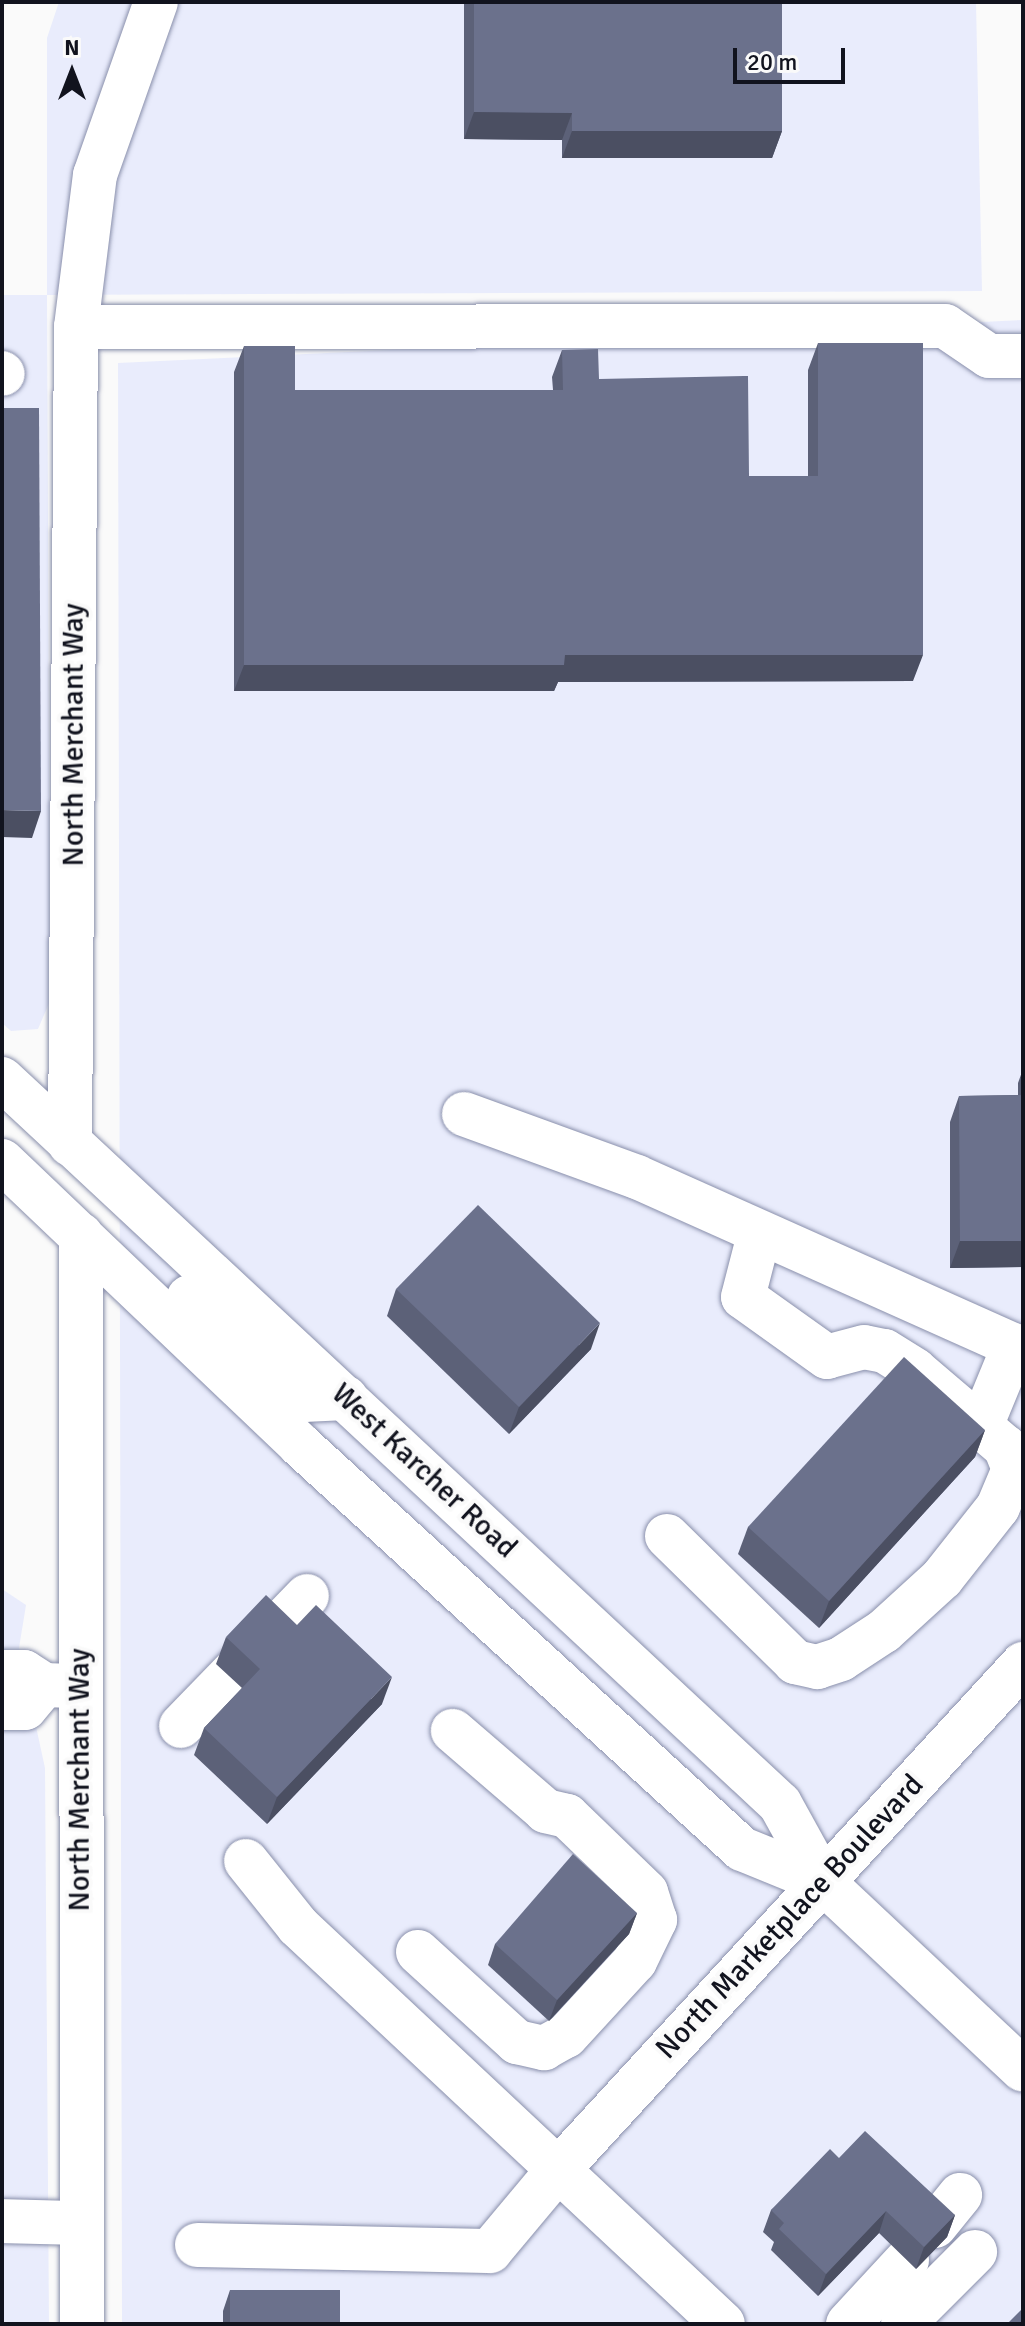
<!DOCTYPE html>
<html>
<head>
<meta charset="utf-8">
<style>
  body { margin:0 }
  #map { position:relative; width:1025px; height:2326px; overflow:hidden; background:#fafafa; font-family:Signika,sans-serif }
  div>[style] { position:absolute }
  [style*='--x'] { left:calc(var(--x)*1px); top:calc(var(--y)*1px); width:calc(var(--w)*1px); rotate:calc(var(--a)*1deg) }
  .built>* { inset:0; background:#e9ecfc }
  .roads { filter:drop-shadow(0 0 2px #898fab) drop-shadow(0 0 2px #898fab) }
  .minor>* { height:44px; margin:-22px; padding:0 22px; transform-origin:22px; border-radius:22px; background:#fff }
  .major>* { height:44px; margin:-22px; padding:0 22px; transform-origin:22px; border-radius:22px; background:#fff }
  .wall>* { inset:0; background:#5c6178 }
  .shaded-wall>* { inset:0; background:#4b4f62 }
  .building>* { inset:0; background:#6b718c }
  span { translate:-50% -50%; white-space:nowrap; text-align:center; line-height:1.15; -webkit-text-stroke:8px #fafafa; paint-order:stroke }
  .street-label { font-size:30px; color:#11131e }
  .frame { position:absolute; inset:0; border:4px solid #11131e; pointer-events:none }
  .north { position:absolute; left:32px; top:32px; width:80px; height:80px; -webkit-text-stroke:6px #fafafa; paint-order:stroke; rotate:0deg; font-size:22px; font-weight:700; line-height:32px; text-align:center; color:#11131e }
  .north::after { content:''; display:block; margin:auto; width:28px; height:36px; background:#11131e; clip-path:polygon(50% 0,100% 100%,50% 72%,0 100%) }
  .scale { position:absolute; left:733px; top:48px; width:112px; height:36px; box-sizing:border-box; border:4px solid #11131e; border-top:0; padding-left:10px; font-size:24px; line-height:28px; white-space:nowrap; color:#11131e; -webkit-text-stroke:6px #fafafa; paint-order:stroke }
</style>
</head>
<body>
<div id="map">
  <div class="built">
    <i style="clip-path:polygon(59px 2px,976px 2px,982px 291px,47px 295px,50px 1001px,38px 1029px,11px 1031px,2px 1023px,2px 295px,47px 295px,47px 38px)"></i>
    <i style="clip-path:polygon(1023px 320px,1023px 2324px,122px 2324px,118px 363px)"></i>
    <i style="clip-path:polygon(2px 1589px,26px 1605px,19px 1648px,45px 1768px,49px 2324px,2px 2324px)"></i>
  </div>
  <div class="roads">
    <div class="minor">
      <i style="--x:76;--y:327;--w:869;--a:-0.07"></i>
      <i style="--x:945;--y:326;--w:53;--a:34.3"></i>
      <i style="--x:989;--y:356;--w:34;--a:0"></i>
      <i style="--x:2;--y:373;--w:1;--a:45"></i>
      <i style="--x:464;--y:1114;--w:184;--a:20"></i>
      <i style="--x:637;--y:1177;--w:423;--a:24.1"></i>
      <i style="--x:70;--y:1144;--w:817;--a:-89.58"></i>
      <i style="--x:76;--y:327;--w:153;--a:-82.9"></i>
      <i style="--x:95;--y:175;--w:183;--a:-70.6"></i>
      <i style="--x:81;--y:1235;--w:1089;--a:89.95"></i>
      <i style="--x:981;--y:1426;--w:87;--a:-67.6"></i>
      <i style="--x:667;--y:1536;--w:180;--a:44.5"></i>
      <i style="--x:795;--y:1662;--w:23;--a:13"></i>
      <i style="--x:817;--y:1667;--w:25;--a:-18"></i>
      <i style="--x:841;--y:1659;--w:51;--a:-33.1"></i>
      <i style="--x:884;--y:1631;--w:79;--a:-42.4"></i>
      <i style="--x:942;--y:1578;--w:90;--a:-51.7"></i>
      <i style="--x:998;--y:1507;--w:41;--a:-67.2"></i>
      <i style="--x:1014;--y:1469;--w:24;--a:-112"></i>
      <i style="--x:1005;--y:1447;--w:118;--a:-139.5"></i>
      <i style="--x:915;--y:1370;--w:36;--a:-148"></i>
      <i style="--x:884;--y:1351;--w:20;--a:-169"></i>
      <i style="--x:864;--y:1347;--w:38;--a:165"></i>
      <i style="--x:827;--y:1357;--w:103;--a:-144.5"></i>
      <i style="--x:743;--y:1297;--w:64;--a:-75.5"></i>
      <i style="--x:2;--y:1672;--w:22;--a:0"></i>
      <i style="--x:24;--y:1672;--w:24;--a:33"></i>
      <i style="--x:44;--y:1685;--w:36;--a:2"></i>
      <i style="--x:2;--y:1708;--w:23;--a:0"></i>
      <i style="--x:25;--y:1708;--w:30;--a:-50"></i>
      <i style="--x:181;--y:1726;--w:181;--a:-45.9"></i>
      <i style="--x:246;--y:1861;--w:83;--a:51.3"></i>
      <i style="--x:298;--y:1926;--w:582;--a:43.12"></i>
      <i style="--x:418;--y:1952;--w:134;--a:42.3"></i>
      <i style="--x:517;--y:2042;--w:28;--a:13"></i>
      <i style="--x:544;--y:2048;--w:25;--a:-29"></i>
      <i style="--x:566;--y:2036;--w:102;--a:-47.4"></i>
      <i style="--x:635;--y:1961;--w:46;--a:-64"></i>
      <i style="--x:655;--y:1920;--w:29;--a:-108"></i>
      <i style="--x:646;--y:1892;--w:110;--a:-136.1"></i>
      <i style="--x:567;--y:1816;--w:22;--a:-167"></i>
      <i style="--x:546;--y:1811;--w:123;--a:-139.3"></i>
      <i style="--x:2;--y:2221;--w:78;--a:1.5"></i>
      <i style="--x:935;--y:2226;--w:40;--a:-51"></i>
      <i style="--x:197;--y:2245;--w:293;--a:1.2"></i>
      <i style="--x:490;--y:2251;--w:104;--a:-50.1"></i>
      <i style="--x:557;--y:2171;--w:689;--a:-47.41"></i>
      <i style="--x:848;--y:2324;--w:87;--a:-47.3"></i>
      <i style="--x:903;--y:2324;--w:102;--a:-45"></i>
    </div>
    <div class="major">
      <i style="--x:2;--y:1079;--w:1063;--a:42.98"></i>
      <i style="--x:780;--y:1804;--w:89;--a:61.1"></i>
      <i style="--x:823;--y:1882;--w:274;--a:43.2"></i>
      <i style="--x:2;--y:1161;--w:412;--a:43.6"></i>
      <i style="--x:300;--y:1445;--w:599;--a:42.43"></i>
      <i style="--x:742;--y:1849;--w:87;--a:22.2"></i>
      <i style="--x:189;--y:1297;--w:154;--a:42.1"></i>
      <i style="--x:303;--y:1400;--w:43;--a:-2.7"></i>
    </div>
  </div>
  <div class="wall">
    <i style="clip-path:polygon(464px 2px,782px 2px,782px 131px,772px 158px,562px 158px,562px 140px,464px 139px)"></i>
    <i style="clip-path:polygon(818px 343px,913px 681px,558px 682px,554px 691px,234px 691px,234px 372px,244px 346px,295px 390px,553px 390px,552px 377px,562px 350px,599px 379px,749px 476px,808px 476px,808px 370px)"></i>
    <i style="clip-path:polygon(1023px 1069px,1023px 1267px,950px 1268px,950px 1122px,959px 1096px,1018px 1095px,1018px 1083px)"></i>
    <i style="clip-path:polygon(396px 1289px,591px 1349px,509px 1434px,387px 1316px)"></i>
    <i style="clip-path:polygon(985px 1430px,975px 1457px,819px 1628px,738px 1554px,748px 1527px)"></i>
    <i style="clip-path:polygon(226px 1637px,382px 1704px,267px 1824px,194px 1755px,204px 1728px,242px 1688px,216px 1664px)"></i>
    <i style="clip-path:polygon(637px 1913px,629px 1934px,549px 2021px,488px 1965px,495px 1944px)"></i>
    <i style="clip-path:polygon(839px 2158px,955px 2215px,947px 2237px,916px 2269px,879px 2233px,818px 2296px,771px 2250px,774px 2242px,763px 2232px,771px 2210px)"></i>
    <i style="clip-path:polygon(230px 2290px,340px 2324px,223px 2324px,223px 2311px)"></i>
  </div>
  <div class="shaded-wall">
    <i style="clip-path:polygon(474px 112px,572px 113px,562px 140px,464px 139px)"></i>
    <i style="clip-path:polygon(572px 131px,782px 131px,772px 158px,562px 158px)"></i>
    <i style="clip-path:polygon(565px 655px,923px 655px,913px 681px,558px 682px,554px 691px,234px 691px,244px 665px)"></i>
    <i style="clip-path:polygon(2px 810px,41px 811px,32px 838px,2px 837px)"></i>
    <i style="clip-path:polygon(960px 1241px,1023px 1241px,1023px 1267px,950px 1268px)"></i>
    <i style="clip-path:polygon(600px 1323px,591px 1349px,509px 1434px,519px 1407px)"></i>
    <i style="clip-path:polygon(985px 1430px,975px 1457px,819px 1628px,829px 1601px)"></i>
    <i style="clip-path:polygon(392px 1677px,382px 1704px,267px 1824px,277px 1797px)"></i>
    <i style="clip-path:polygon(637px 1913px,629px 1934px,549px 2021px,557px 2000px)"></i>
    <i style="clip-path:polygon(886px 2211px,879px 2233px,818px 2296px,826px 2274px)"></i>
    <i style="clip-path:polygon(955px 2215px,947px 2237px,916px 2269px,924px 2247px)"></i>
  </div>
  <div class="building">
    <i style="clip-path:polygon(474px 2px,782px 2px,782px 131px,572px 131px,572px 113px,474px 112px)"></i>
    <i style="clip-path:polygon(818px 343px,923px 343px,923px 655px,565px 655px,564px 665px,244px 665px,244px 346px,295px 346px,295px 390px,563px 390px,562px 350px,598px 349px,599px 379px,748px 376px,749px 476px,818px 476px)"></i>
    <i style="clip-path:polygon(2px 408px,39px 408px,41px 811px,2px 810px)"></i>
    <i style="clip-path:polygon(1023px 1095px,1023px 1241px,960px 1241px,959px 1096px)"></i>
    <i style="clip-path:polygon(478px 1205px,600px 1323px,519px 1407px,396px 1289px)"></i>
    <i style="clip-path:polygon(904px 1357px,985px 1430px,829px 1601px,748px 1527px)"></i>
    <i style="clip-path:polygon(266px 1595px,297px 1625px,316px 1605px,392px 1677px,277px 1797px,204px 1728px,260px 1669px,226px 1637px)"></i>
    <i style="clip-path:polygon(573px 1854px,637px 1913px,557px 2000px,495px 1944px)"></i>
    <i style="clip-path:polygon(865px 2131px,955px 2215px,924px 2247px,886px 2211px,826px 2274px,779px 2229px,784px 2223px,771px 2210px,830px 2149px,839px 2158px)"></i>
    <i style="clip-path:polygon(230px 2290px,340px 2290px,340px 2324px,230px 2324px)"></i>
    <i style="clip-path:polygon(1023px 2308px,1023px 2324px,1007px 2324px)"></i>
  </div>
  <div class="street-label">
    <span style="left:74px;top:735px;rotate:-90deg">North Merchant Way</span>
    <span style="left:424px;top:1471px;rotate:43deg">West Karcher Road</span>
    <span style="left:80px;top:1780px;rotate:-90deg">North Merchant Way</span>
    <span style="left:790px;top:1917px;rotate:-47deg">North Marketplace Boulevard</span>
  </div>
  <div class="frame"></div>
  <div class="north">N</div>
  <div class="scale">20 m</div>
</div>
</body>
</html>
